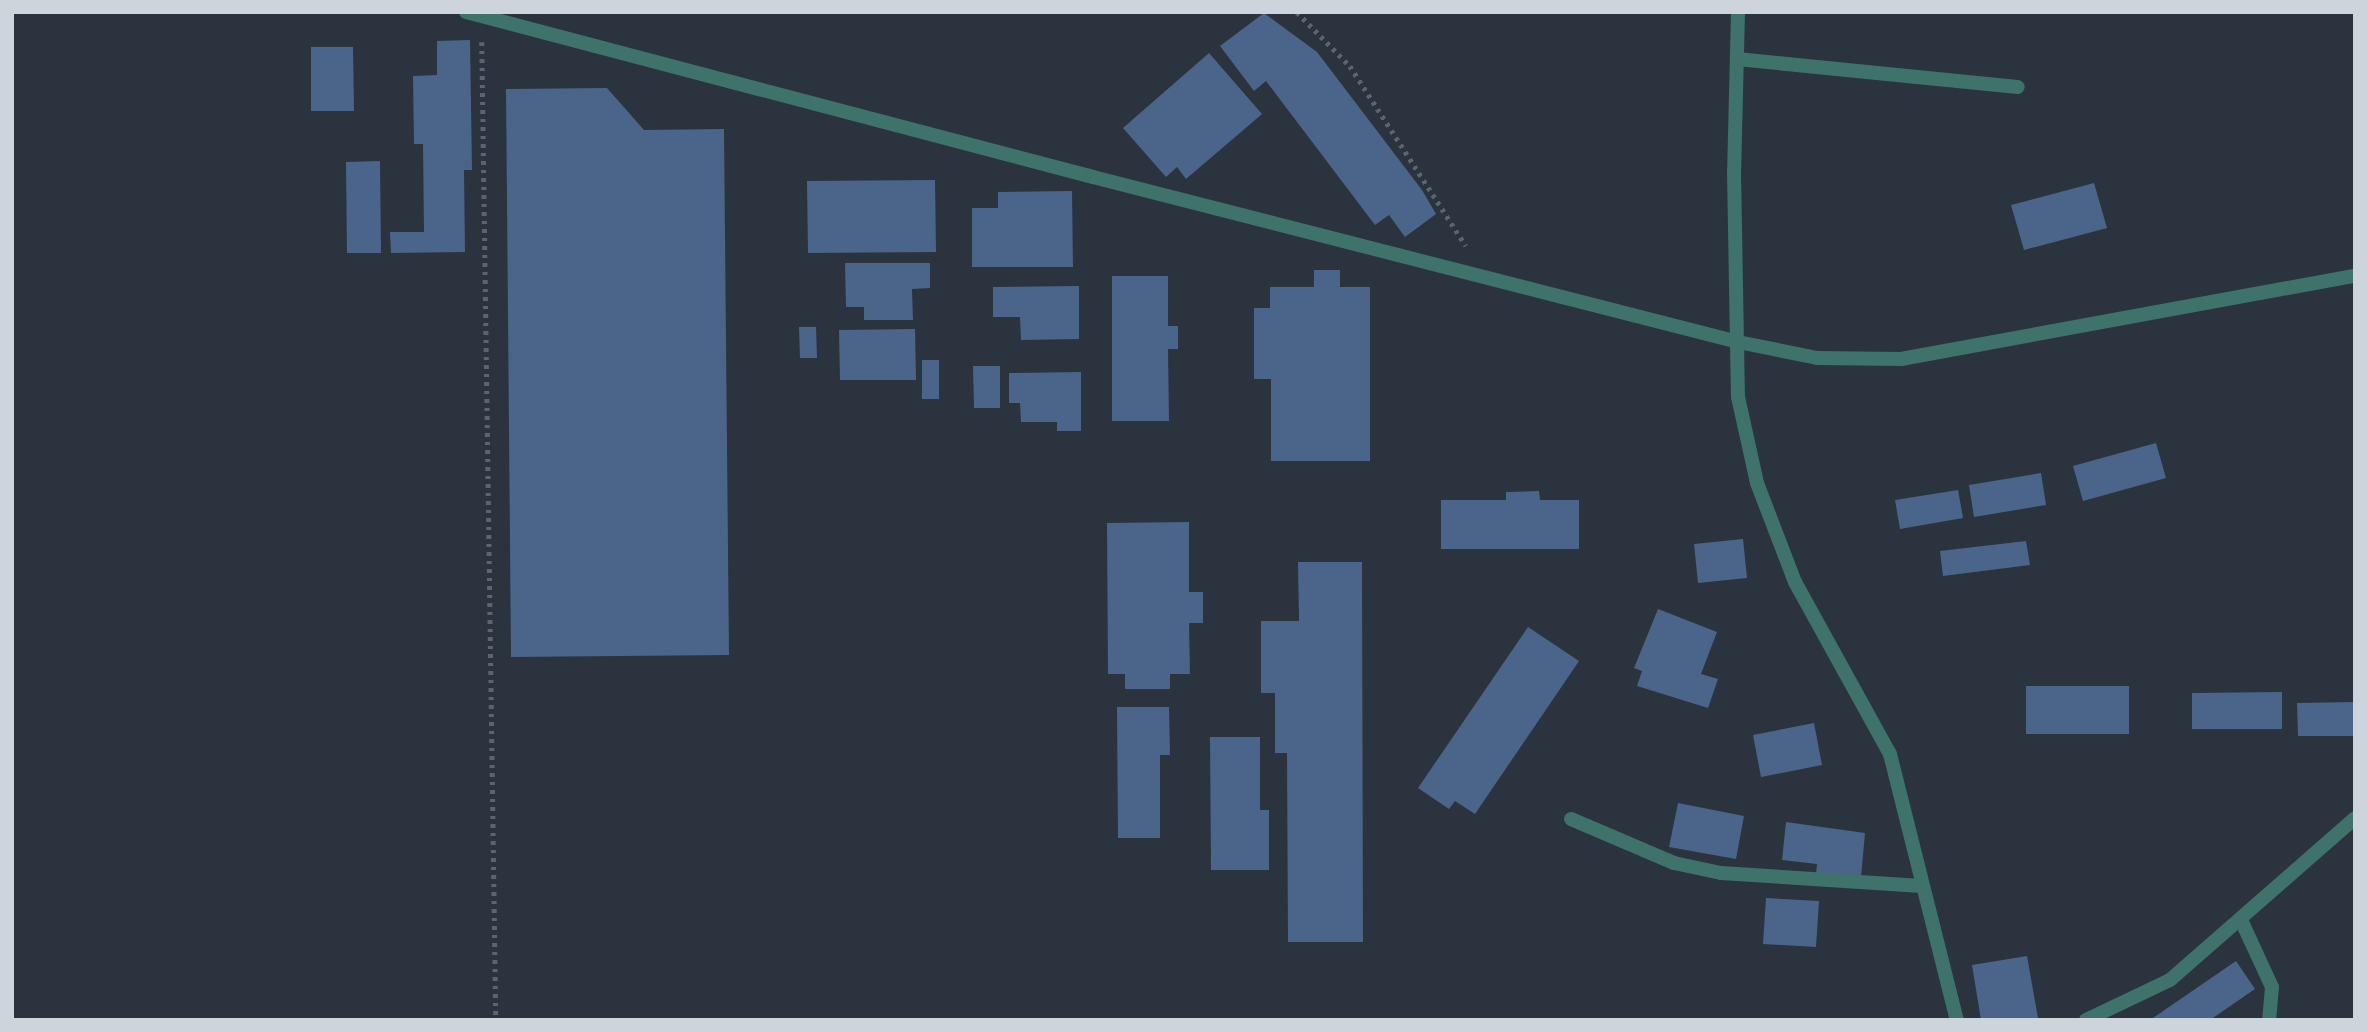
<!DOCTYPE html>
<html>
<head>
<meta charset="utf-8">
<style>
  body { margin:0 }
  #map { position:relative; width:2367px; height:1032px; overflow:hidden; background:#2b333e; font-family:Lato,sans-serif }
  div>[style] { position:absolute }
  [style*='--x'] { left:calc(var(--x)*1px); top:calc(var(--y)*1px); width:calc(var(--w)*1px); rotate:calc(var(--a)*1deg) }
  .building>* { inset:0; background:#4a6589 }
  .path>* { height:4.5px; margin-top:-2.25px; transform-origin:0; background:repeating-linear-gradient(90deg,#5c646e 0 3.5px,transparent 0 8.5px) }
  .minor>* { height:14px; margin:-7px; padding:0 7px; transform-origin:7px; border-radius:7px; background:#3e726a }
  .tertiary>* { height:14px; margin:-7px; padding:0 7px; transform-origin:7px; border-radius:7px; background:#3e726a }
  span { translate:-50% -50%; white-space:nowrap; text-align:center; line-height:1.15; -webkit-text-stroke:5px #2b333e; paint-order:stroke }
  .frame { position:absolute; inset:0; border:14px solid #ced4db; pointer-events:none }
</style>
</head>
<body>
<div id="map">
  <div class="building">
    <i style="clip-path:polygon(1264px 13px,1317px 52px,1422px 190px,1436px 214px,1405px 237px,1389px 215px,1375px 225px,1266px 81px,1254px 91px,1220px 46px)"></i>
    <i style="clip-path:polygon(470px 40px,472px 170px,464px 170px,465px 252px,391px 253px,390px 232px,424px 232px,423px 144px,414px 144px,413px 76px,437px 75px,437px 41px)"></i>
    <i style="clip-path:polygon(311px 47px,353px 47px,354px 111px,311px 111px)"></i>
    <i style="clip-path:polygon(1209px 53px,1262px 114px,1186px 179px,1177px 167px,1166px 177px,1123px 128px)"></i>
    <i style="clip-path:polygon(607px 88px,644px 130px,724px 129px,729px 655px,511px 657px,506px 89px)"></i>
    <i style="clip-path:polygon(380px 161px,381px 253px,347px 253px,346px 162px)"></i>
    <i style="clip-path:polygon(935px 180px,936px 252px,808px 253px,807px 181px)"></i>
    <i style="clip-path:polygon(2094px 183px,2107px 228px,2024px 250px,2011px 205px)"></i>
    <i style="clip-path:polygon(1072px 191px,1073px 267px,972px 267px,972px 208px,998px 208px,998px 192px)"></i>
    <i style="clip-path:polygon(845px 263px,930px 263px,930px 288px,912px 289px,913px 320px,864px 320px,864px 307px,846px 307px)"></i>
    <i style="clip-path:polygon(1314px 270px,1340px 270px,1340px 287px,1370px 287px,1370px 461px,1271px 461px,1271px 379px,1254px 379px,1254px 308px,1270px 308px,1270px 287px,1314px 287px)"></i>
    <i style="clip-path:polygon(1112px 276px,1168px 276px,1168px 326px,1178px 326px,1178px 349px,1168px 349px,1169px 421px,1112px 421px)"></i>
    <i style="clip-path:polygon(1079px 286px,1079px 339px,1021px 340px,1020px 317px,993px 317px,993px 287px)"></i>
    <i style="clip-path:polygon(799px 327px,816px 327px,817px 358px,800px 358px)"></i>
    <i style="clip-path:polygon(915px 329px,916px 380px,840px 380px,839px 330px)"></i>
    <i style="clip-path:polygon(922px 360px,939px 360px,939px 399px,922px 399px)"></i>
    <i style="clip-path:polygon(973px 366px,1000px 366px,1000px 408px,974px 408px)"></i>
    <i style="clip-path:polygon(1081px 372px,1081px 431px,1057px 431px,1057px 422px,1021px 422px,1020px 403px,1009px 403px,1009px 373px)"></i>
    <i style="clip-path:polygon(2156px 443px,2166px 478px,2083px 501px,2073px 466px)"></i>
    <i style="clip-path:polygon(2041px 473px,2046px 505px,1974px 517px,1969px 485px)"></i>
    <i style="clip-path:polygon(1958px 490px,1963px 518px,1900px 529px,1895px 500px)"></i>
    <i style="clip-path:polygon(1539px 491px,1540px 500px,1579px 500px,1579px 549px,1441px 549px,1441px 500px,1506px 500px,1506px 492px)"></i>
    <i style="clip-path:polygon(1189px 522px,1189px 592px,1203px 592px,1203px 623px,1189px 623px,1190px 674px,1170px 674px,1170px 689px,1125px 689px,1125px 674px,1108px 674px,1107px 523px)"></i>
    <i style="clip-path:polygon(1743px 539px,1747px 578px,1698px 583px,1694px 544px)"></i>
    <i style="clip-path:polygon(2026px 541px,2030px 565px,1943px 576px,1940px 551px)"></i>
    <i style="clip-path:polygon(1298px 562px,1362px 562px,1363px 942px,1288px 942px,1287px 753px,1275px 753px,1275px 693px,1261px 693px,1261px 621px,1299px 621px)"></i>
    <i style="clip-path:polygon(1658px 609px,1717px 632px,1701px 674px,1718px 679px,1708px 708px,1637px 686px,1642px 671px,1634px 668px)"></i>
    <i style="clip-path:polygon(1528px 627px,1579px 661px,1475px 814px,1455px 801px,1449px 809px,1418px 788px)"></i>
    <i style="clip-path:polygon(2026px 686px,2129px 686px,2129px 734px,2026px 734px)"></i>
    <i style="clip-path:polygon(2282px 692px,2282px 729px,2192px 729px,2192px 693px)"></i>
    <i style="clip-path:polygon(2355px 702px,2355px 736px,2298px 736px,2297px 703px)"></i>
    <i style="clip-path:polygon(1117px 707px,1169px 707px,1170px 755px,1160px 755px,1160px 838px,1118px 838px)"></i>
    <i style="clip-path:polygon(1814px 723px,1822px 765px,1761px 777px,1753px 735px)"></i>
    <i style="clip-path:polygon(1210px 737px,1260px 737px,1260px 810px,1269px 810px,1269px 870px,1211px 870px)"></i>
    <i style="clip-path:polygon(1678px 803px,1744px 816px,1736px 859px,1669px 847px)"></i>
    <i style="clip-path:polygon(1786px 822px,1865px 833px,1861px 877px,1816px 874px,1817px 864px,1782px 860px)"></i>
    <i style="clip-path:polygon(1766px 898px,1819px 901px,1816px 947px,1763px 944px)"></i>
    <i style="clip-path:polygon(2027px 956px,2038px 1018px,1981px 1020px,1972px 965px)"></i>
    <i style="clip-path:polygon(2236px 961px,2255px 989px,2210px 1020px,2150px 1020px)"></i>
  </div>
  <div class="path">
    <i style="--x:1297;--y:12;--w:76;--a:45.5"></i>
    <i style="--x:1350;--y:66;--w:214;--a:57.2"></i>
    <i style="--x:482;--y:42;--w:978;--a:89.18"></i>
  </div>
  <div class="minor">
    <i style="--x:1737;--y:59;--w:282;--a:5.7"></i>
    <i style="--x:1571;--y:819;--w:112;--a:23.1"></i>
    <i style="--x:1674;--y:863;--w:48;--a:12"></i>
    <i style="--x:1721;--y:873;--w:201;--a:3.7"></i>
    <i style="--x:2241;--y:920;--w:74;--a:65.2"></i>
    <i style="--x:2272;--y:987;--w:33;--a:95"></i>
    <i style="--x:2086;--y:1020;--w:93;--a:-25.5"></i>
    <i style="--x:2170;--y:980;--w:246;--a:-41.2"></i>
  </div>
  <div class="tertiary">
    <i style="--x:466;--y:12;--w:648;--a:14.74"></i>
    <i style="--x:1093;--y:177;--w:666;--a:14.35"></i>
    <i style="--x:1738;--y:342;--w:81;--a:11.4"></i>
    <i style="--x:1817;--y:358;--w:84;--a:0.7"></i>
    <i style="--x:1901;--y:359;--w:462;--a:-10.4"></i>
    <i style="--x:1738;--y:12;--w:159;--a:91.4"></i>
    <i style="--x:1734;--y:171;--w:226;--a:89"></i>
    <i style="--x:1738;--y:397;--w:88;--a:77.5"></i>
    <i style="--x:1757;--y:483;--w:106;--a:69"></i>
    <i style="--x:1795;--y:582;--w:196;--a:61.1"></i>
    <i style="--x:1890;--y:754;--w:274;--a:75.9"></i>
  </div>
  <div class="frame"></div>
</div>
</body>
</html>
